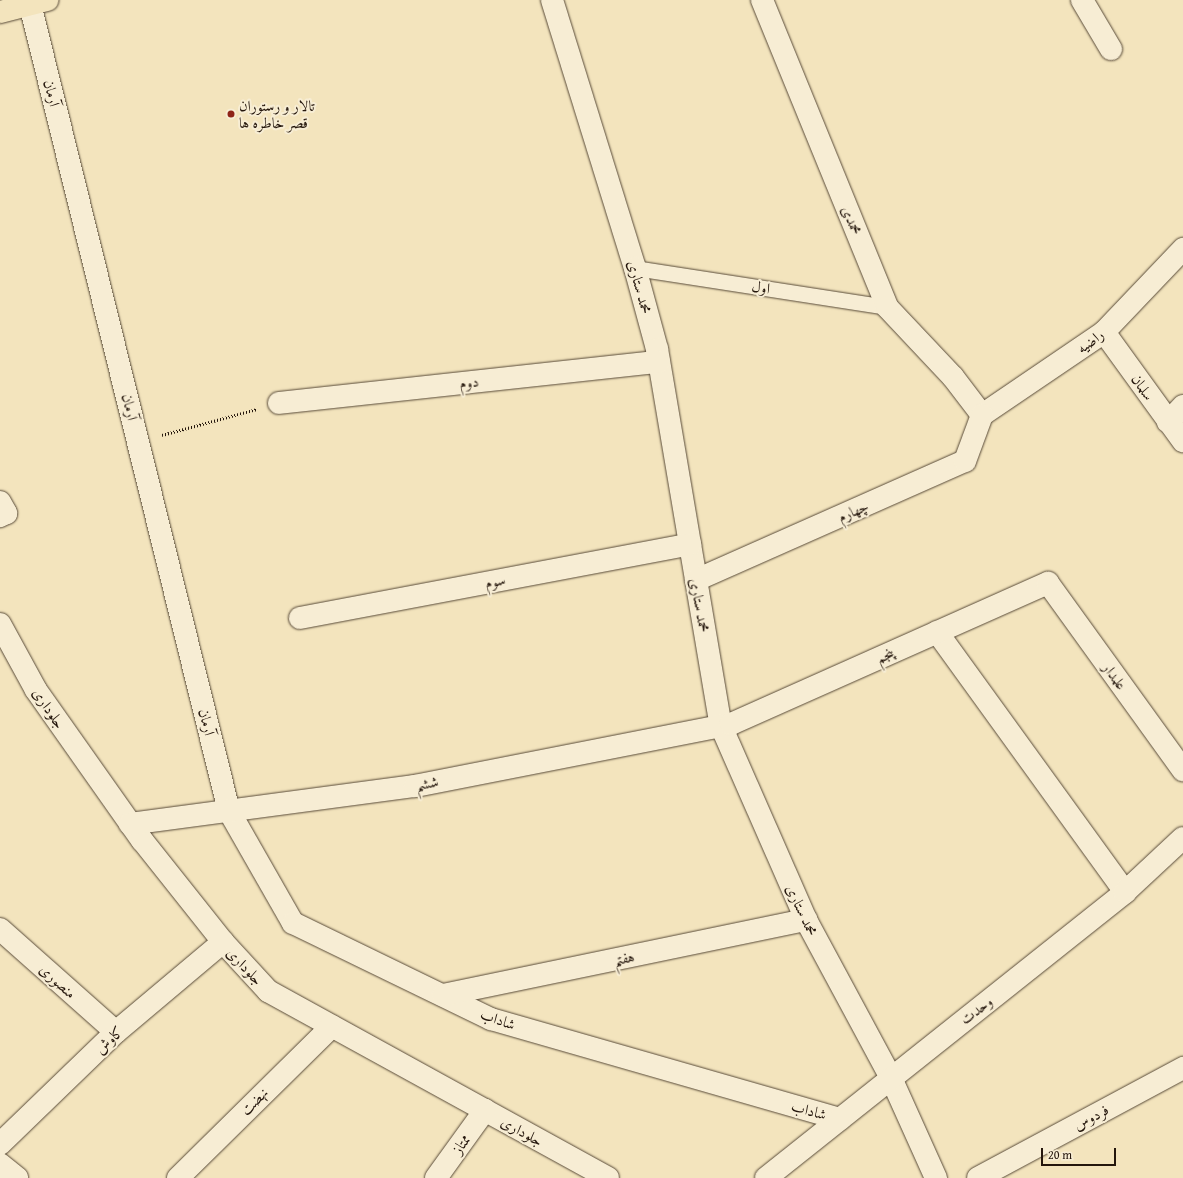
<!DOCTYPE html>
<html>
<head>
<meta charset="utf-8">
<style>
  body { margin:0 }
  #map { position:relative; width:1183px; height:1178px; overflow:hidden; background:#f3e4bd; font-family:"Gentium Book Plus",Amiri,serif }
  div>[style] { position:absolute }
  [style*='--x'] { left:calc(var(--x)*1px); top:calc(var(--y)*1px); width:calc(var(--w)*1px); rotate:calc(var(--a)*1deg) }
  .path>* { height:2.5px; margin-top:-1.25px; transform-origin:0; background:repeating-linear-gradient(90deg,#24160c 0 1px,transparent 0 3px) }
  .roads { filter:drop-shadow(0 0 1px #584a38) drop-shadow(0 0 1px #584a38) }
  .service>* { height:15px; margin:-7.5px; padding:0 7.5px; transform-origin:7.5px; border-radius:7.5px; background:#f7edd4 }
  .minor>* { height:22px; margin:-11px; padding:0 11px; transform-origin:11px; border-radius:11px; background:#f7edd4 }
  .tertiary>* { height:22px; margin:-11px; padding:0 11px; transform-origin:11px; border-radius:11px; background:#f7edd4 }
  .primary>* { height:22px; margin:-11px; padding:0 11px; transform-origin:11px; border-radius:11px; background:#f3e4bd }
  .dots>* { width:11px; height:11px; translate:-50% -50%; box-sizing:border-box; border:2px solid #f7edd4; border-radius:50% }
  span { translate:-50% -50%; white-space:nowrap; text-align:center; line-height:1.15; -webkit-text-stroke:4px #f7edd4; paint-order:stroke }
  .street-label { font-size:15px; color:#24160c }
  .poi-label { font-size:15px; color:#24160c }
  .left { translate:0 -50%; text-align:left }
  .scale { position:absolute; left:1041px; top:1148px; width:75px; height:18px; box-sizing:border-box; border:2px solid #24160c; border-top:0; padding-left:5px; font-size:12px; line-height:14px; white-space:nowrap; color:#24160c; -webkit-text-stroke:3px #f7edd4; paint-order:stroke }
</style>
</head>
<body>
<div id="map">
  <div class="path">
    <i style="--x:162;--y:435;--w:98;--a:-15.3"></i>
  </div>
  <div class="roads">
    <div class="service">
      <i style="--x:635;--y:268;--w:255;--a:8.8"></i>
    </div>
    <div class="minor">
      <i style="--x:552;--y:0;--w:281;--a:72.8"></i>
      <i style="--x:635;--y:268;--w:84;--a:74.8"></i>
      <i style="--x:657;--y:349;--w:382;--a:80.4"></i>
      <i style="--x:721;--y:726;--w:212;--a:66.3"></i>
      <i style="--x:806;--y:920;--w:179;--a:61.7"></i>
      <i style="--x:891;--y:1078;--w:110;--a:65.8"></i>
      <i style="--x:762;--y:0;--w:331;--a:67.8"></i>
      <i style="--x:887;--y:307;--w:96;--a:46.7"></i>
      <i style="--x:953;--y:377;--w:48;--a:52.7"></i>
      <i style="--x:1082;--y:0;--w:57;--a:59.4"></i>
      <i style="--x:30;--y:4;--w:831;--a:76.15"></i>
      <i style="--x:229;--y:811;--w:129;--a:60.3"></i>
      <i style="--x:293;--y:923;--w:220;--a:25.9"></i>
      <i style="--x:491;--y:1019;--w:363;--a:16"></i>
      <i style="--x:1104;--y:332;--w:135;--a:54.1"></i>
      <i style="--x:279;--y:403;--w:382;--a:-6.2"></i>
      <i style="--x:982;--y:415;--w:148;--a:-34.2"></i>
      <i style="--x:1104;--y:332;--w:115;--a:-46.4"></i>
      <i style="--x:1168;--y:422;--w:22;--a:-47"></i>
      <i style="--x:0;--y:502;--w:13;--a:61"></i>
      <i style="--x:6;--y:513;--w:7;--a:153"></i>
      <i style="--x:696;--y:580;--w:294;--a:-23.9"></i>
      <i style="--x:965;--y:461;--w:49;--a:-69.7"></i>
      <i style="--x:300;--y:618;--w:397;--a:-10.7"></i>
      <i style="--x:0;--y:624;--w:75;--a:61.4"></i>
      <i style="--x:36;--y:690;--w:184;--a:54.8"></i>
      <i style="--x:142;--y:840;--w:130;--a:51.5"></i>
      <i style="--x:223;--y:942;--w:67;--a:47.4"></i>
      <i style="--x:268;--y:991;--w:388;--a:28.8"></i>
      <i style="--x:937;--y:632;--w:321;--a:54.1"></i>
      <i style="--x:130;--y:824;--w:288;--a:-7.6"></i>
      <i style="--x:415;--y:786;--w:322;--a:-11.1"></i>
      <i style="--x:731;--y:724;--w:347;--a:-24"></i>
      <i style="--x:1048;--y:583;--w:231;--a:54.2"></i>
      <i style="--x:0;--y:929;--w:155;--a:41.6"></i>
      <i style="--x:443;--y:995;--w:371;--a:-11.7"></i>
      <i style="--x:0;--y:1144;--w:161;--a:-44"></i>
      <i style="--x:116;--y:1032;--w:140;--a:-40.1"></i>
      <i style="--x:0;--y:1164;--w:22;--a:39"></i>
      <i style="--x:178;--y:1178;--w:216;--a:-44.6"></i>
      <i style="--x:436;--y:1178;--w:84;--a:-54.2"></i>
      <i style="--x:978;--y:1178;--w:233;--a:-28.2"></i>
    </div>
    <div class="tertiary">
      <i style="--x:766;--y:1178;--w:459;--a:-38.5"></i>
      <i style="--x:1125;--y:892;--w:79;--a:-43"></i>
    </div>
    <div class="primary">
      <i style="--x:0;--y:12;--w:49;--a:-14.3"></i>
    </div>
  </div>
  <div class="dots">
    <i style="left:231px;top:114px;background:#8f2418"></i>
  </div>
  <div class="street-label">
    <span style="left:52px;top:93px;rotate:76deg">آرمان</span>
    <span style="left:852px;top:220px;rotate:68deg">محمدی</span>
    <span style="left:640px;top:287px;rotate:75deg">محمد ستاری</span>
    <span style="left:761px;top:287px;rotate:9deg">اول</span>
    <span style="left:1090px;top:341px;rotate:-36deg">راضیه</span>
    <span style="left:469px;top:382px;rotate:-6deg">دوم</span>
    <span style="left:1143px;top:387px;rotate:55deg">سلمان</span>
    <span style="left:130px;top:407px;rotate:76deg">آرمان</span>
    <span style="left:853px;top:511px;rotate:-24deg">چهارم</span>
    <span style="left:495px;top:581px;rotate:-11deg">سوم</span>
    <span style="left:700px;top:605px;rotate:80deg">محمد ستاری</span>
    <span style="left:885px;top:655px;rotate:-24deg">پنجم</span>
    <span style="left:1115px;top:676px;rotate:54deg">علمدار</span>
    <span style="left:49px;top:708px;rotate:56deg">جلوداری</span>
    <span style="left:207px;top:722px;rotate:76deg">آرمان</span>
    <span style="left:427px;top:783px;rotate:-10deg">ششم</span>
    <span style="left:802px;top:910px;rotate:65deg">محمد ستاری</span>
    <span style="left:624px;top:958px;rotate:-12deg">هفتم</span>
    <span style="left:245px;top:966px;rotate:47deg">جلوداری</span>
    <span style="left:58px;top:981px;rotate:42deg">منصوری</span>
    <span style="left:976px;top:1010px;rotate:-38deg">وحدت</span>
    <span style="left:498px;top:1019px;rotate:20deg">شاداب</span>
    <span style="left:109px;top:1040px;rotate:-43deg">کاوش</span>
    <span style="left:254px;top:1101px;rotate:-44deg">نهضت</span>
    <span style="left:809px;top:1110px;rotate:16deg">شاداب</span>
    <span style="left:1091px;top:1117px;rotate:-28deg">فردوس</span>
    <span style="left:522px;top:1131px;rotate:29deg">جلوداری</span>
    <span style="left:461px;top:1144px;rotate:-54deg">ممتاز</span>
  </div>
  <div class="poi-label">
    <span class="left" style="left:239px;top:114px">تالار و رستوران<br>قصر خاطره ها</span>
  </div>
  <div class="scale">20 m</div>
</div>
</body>
</html>
